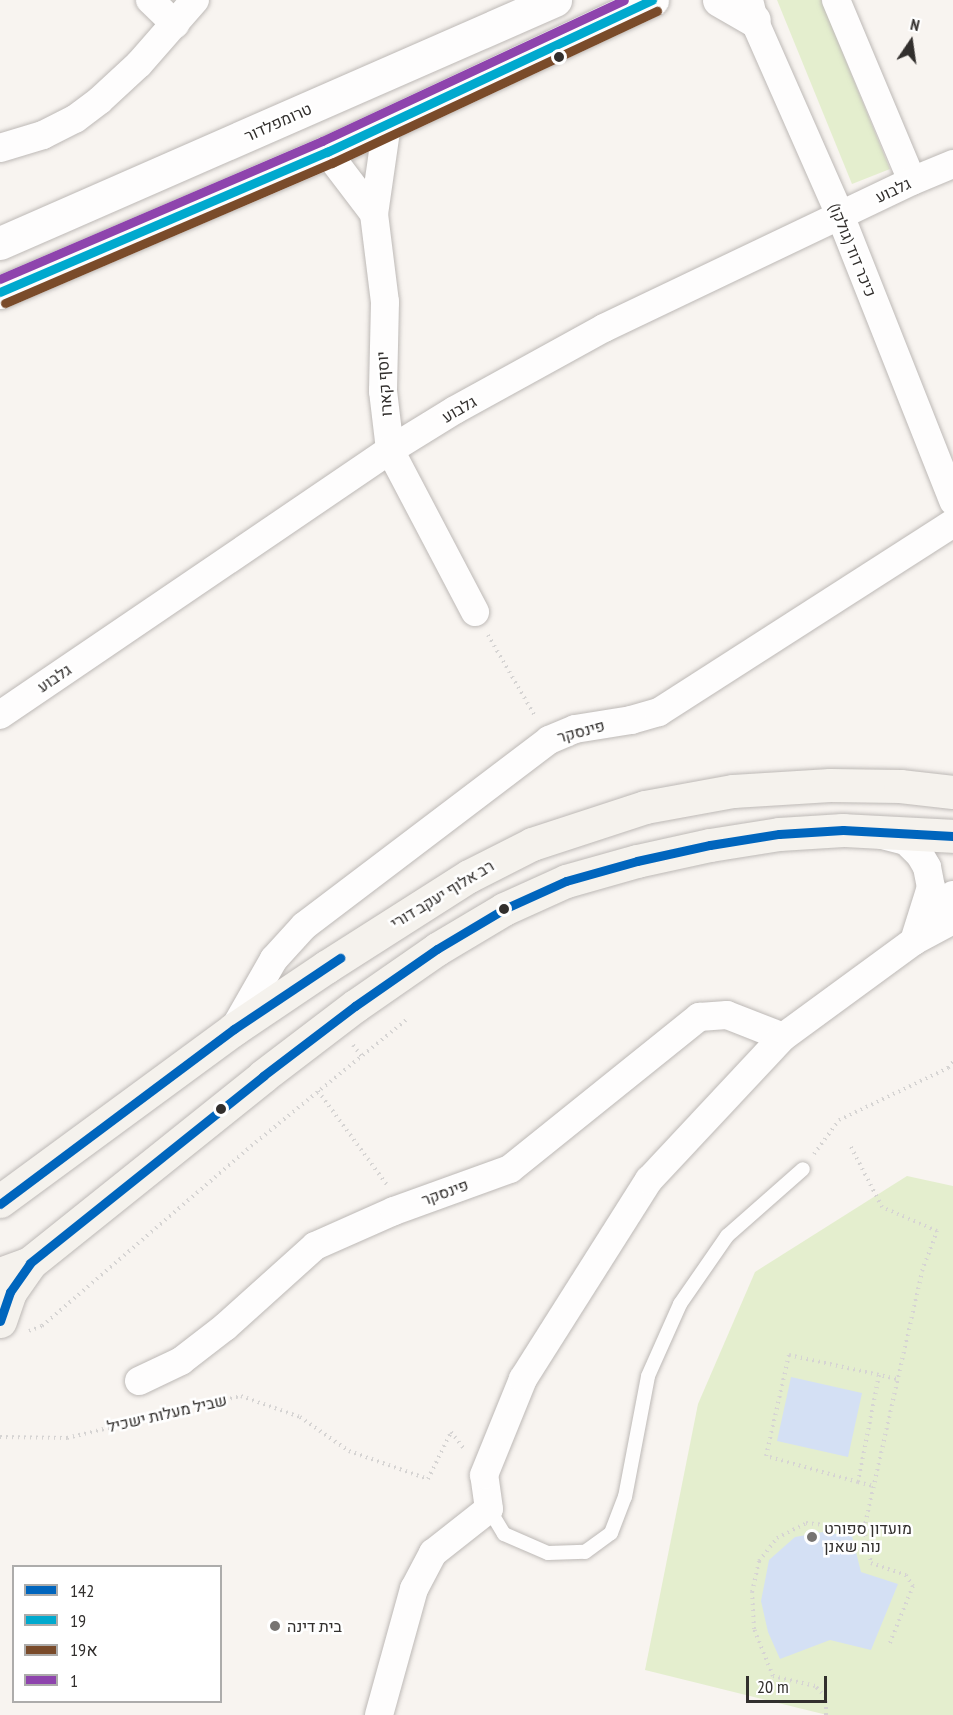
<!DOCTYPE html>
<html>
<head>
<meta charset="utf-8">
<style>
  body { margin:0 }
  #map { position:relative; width:953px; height:1715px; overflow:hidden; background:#f8f4f0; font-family:"PT Sans Narrow",Heebo,sans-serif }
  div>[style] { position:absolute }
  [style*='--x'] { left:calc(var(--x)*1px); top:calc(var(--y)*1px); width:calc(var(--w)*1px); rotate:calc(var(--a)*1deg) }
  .green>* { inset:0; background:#e4eece }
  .water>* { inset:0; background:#d4e0f4 }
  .path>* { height:4px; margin-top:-2px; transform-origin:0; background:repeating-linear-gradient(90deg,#d6d4d3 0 1.5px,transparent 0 6px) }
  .roads { filter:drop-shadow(0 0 2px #bdb9b6) drop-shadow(0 0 2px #bdb9b6) }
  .service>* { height:14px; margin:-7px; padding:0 7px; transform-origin:7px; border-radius:7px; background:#fefdfd }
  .minor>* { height:28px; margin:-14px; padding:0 14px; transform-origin:14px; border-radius:14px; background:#fefdfd }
  .tertiary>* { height:33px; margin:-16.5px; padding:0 16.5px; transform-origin:16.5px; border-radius:16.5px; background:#fefdfd }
  .secondary>* { height:33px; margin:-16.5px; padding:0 16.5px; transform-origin:16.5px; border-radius:16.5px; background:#f5f2ed }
  .bus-1>* { height:9px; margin:-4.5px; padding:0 4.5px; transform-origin:4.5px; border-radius:4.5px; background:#0065bd }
  .bus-2>* { height:9px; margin:-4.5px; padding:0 4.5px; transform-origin:4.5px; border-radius:4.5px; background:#00a9ce }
  .bus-3>* { height:9px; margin:-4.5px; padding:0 4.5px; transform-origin:4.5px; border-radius:4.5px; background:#7a4b2a }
  .bus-4>* { height:9px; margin:-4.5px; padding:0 4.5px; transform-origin:4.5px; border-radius:4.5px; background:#8e44ad }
  .dots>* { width:16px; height:16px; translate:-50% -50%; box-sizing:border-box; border:3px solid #fff; border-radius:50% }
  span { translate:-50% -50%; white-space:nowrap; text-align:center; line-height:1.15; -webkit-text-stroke:5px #fff; paint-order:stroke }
  .street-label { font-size:16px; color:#322f2d }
  .poi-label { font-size:16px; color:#322f2d }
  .left { translate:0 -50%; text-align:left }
  .legend { position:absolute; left:12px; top:1565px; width:210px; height:138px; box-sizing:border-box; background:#fff; border:2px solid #adacab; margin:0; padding:8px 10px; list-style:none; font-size:18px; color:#322f2d }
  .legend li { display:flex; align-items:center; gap:12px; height:30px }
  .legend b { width:30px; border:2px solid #adacab }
  .north { position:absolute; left:881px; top:12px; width:60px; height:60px; -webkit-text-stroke:4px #fff; paint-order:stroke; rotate:13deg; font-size:16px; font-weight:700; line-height:24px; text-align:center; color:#322f2d }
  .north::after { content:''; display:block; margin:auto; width:21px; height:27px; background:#322f2d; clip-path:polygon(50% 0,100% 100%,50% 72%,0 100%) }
  .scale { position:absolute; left:746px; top:1676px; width:81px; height:27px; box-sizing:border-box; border:3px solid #322f2d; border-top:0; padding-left:8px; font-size:18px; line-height:21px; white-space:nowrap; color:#322f2d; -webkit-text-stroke:4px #fff; paint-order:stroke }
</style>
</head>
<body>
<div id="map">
  <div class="green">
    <i style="clip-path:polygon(777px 0,821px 0,890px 169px,852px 184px)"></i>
    <i style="clip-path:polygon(907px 1176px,953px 1186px,953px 1715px,827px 1715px,645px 1670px,698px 1404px,755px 1272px)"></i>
  </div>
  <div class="water">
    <i style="clip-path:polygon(791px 1377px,862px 1393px,848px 1457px,777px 1441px)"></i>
    <i style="clip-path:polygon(823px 1532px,852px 1536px,861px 1572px,898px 1584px,871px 1650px,830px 1640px,780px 1659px,768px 1632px,761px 1601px,769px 1560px,795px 1537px)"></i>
  </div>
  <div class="path">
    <i style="--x:488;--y:635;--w:94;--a:59.9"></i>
    <i style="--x:353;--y:1045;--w:15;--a:53"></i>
    <i style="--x:318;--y:1091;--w:117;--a:53.7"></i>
    <i style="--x:814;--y:1154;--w:42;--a:-53.7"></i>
    <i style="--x:839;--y:1120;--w:121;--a:-25.5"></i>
    <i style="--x:948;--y:1068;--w:8;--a:-50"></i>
    <i style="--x:29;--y:1331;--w:14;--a:-21"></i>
    <i style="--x:42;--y:1326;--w:276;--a:-40.7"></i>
    <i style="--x:251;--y:1146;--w:201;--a:-39.1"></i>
    <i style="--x:879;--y:1375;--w:109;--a:101.1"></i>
    <i style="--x:858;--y:1482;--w:96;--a:-164.2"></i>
    <i style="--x:766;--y:1456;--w:104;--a:-77.2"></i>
    <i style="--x:789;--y:1355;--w:111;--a:12.5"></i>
    <i style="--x:0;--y:1437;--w:67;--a:0.9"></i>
    <i style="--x:67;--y:1438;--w:179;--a:-13.6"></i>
    <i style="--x:241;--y:1396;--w:63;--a:19.6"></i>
    <i style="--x:300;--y:1417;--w:60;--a:34.8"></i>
    <i style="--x:349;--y:1451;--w:84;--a:19.5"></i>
    <i style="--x:428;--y:1479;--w:52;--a:-63.9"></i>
    <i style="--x:451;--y:1432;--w:23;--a:52"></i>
    <i style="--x:858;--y:1482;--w:16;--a:15"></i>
    <i style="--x:864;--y:1529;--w:35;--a:78"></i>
    <i style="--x:871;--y:1563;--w:37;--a:19"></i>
    <i style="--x:906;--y:1575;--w:13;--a:58"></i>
    <i style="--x:913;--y:1586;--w:64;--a:112.1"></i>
    <i style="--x:826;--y:1715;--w:18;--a:-90"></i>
    <i style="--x:826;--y:1697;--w:16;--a:-135"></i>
    <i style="--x:815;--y:1686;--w:43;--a:-166.6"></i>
    <i style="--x:773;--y:1676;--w:51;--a:-112"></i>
    <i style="--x:754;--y:1629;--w:37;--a:-93"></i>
    <i style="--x:752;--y:1592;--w:32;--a:-77"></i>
    <i style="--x:759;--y:1561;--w:29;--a:-52"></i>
    <i style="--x:777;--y:1538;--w:33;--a:-27"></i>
    <i style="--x:806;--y:1523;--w:58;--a:5.9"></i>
    <i style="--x:864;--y:1529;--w:264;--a:-77.3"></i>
    <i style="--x:922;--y:1271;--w:43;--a:-69.4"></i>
    <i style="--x:937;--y:1231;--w:60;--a:-156.4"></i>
    <i style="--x:882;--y:1207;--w:68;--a:-117.3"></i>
  </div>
  <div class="roads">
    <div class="service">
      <i style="--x:489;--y:1509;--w:29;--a:59"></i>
      <i style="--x:504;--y:1534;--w:48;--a:23.4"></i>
      <i style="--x:548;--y:1553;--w:37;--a:-2"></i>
      <i style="--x:585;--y:1552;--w:32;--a:-36"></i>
      <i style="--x:611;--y:1533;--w:39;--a:-69"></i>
      <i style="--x:625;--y:1497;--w:123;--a:-79.2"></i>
      <i style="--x:648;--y:1376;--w:79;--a:-66"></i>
      <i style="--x:680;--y:1304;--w:83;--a:-55.3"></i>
      <i style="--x:727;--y:1236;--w:101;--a:-41.4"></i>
    </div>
    <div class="minor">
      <i style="--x:150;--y:0;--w:35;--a:44"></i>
      <i style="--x:749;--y:0;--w:21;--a:76"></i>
      <i style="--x:754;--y:20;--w:213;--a:66.2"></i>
      <i style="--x:840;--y:215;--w:308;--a:68.4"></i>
      <i style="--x:836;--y:0;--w:196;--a:67.2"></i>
      <i style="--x:387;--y:124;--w:91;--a:98.2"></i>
      <i style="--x:374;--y:214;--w:89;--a:82.9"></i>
      <i style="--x:385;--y:302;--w:89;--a:91.3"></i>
      <i style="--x:383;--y:391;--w:59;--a:83.2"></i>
      <i style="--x:390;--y:450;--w:183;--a:62.3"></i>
      <i style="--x:0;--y:148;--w:45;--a:-16.8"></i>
      <i style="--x:43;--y:135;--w:36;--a:-27"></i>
      <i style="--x:75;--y:119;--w:31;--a:-37"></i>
      <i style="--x:100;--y:100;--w:53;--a:-42.7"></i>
      <i style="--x:139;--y:64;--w:85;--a:-48.8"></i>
      <i style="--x:327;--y:152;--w:78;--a:52.8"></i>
      <i style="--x:0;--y:715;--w:472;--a:-34.2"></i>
      <i style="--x:390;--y:450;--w:76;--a:-31.6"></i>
      <i style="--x:455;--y:410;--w:170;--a:-28.8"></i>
      <i style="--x:604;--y:328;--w:341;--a:-25.5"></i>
      <i style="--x:912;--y:181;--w:44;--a:-22.5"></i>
      <i style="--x:882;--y:835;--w:25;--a:14"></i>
      <i style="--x:906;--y:841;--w:20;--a:45"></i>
      <i style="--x:920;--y:855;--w:14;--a:60"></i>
      <i style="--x:927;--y:867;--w:20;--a:79"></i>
      <i style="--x:931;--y:887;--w:57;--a:107.5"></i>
      <i style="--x:923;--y:930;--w:46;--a:-49.4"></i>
      <i style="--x:234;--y:1029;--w:81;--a:-60.3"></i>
      <i style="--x:274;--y:959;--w:45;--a:-47.7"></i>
      <i style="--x:304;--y:926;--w:308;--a:-37.2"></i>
      <i style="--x:549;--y:740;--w:28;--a:-23"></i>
      <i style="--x:575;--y:729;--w:57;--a:-9.1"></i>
      <i style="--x:631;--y:720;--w:29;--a:-16"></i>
      <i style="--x:659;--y:712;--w:350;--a:-32.7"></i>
      <i style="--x:139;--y:1381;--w:47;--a:-25.5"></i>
      <i style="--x:181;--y:1361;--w:56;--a:-37.7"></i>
      <i style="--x:225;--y:1327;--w:121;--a:-42"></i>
      <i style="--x:315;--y:1246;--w:86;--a:-23.9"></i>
      <i style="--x:394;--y:1211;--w:123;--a:-19.9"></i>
      <i style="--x:510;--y:1169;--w:243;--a:-38.8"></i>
      <i style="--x:699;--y:1017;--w:28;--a:-4"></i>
      <i style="--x:727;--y:1015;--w:60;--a:21.4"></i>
      <i style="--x:379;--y:1715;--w:131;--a:-74.5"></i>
      <i style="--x:414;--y:1589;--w:41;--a:-62.2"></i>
      <i style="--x:433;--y:1553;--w:71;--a:-38.2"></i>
      <i style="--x:489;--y:1509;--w:34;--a:-98"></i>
      <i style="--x:484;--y:1475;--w:104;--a:-67.9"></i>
      <i style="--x:523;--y:1379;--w:236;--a:-57.7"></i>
      <i style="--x:649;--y:1180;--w:196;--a:-46.9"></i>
      <i style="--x:783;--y:1037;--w:162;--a:-36.2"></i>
      <i style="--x:914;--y:941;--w:44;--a:-28.3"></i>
    </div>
    <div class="tertiary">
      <i style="--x:719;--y:0;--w:40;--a:29.7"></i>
      <i style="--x:0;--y:243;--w:606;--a:-23.65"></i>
      <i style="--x:0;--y:292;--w:356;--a:-23.2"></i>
      <i style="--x:327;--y:152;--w:359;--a:-25.1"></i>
    </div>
    <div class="secondary">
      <i style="--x:0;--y:1201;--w:290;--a:-36.3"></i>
      <i style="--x:234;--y:1029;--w:111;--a:-34"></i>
      <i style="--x:326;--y:967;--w:169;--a:-32.5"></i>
      <i style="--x:469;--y:876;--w:71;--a:-26.9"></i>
      <i style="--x:532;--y:844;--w:119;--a:-18.1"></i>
      <i style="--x:645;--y:807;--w:89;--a:-10.3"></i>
      <i style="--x:733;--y:791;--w:97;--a:-3.5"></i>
      <i style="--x:830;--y:785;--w:70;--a:0.8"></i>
      <i style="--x:900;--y:786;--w:53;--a:6.5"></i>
      <i style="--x:0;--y:1274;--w:32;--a:-20"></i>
      <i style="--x:30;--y:1263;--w:299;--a:-38.7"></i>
      <i style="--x:263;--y:1076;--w:116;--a:-37.3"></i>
      <i style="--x:355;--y:1006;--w:100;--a:-34.8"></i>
      <i style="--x:437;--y:949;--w:78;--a:-30.8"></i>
      <i style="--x:504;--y:909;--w:68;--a:-24.3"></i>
      <i style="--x:566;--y:881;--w:74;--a:-15.7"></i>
      <i style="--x:637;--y:861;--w:75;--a:-12.4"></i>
      <i style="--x:710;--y:845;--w:70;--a:-9.1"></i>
      <i style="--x:779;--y:834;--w:64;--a:-3.6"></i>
      <i style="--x:843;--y:830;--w:110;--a:3.1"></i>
      <i style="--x:0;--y:1321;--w:31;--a:-71"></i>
      <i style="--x:10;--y:1292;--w:35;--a:-55"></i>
    </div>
  </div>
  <div class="bus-1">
    <i style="--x:0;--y:1204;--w:292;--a:-36.8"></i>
    <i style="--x:234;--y:1029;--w:128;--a:-33.8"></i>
    <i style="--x:0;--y:1321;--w:31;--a:-71"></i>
    <i style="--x:10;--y:1292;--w:35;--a:-55"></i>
    <i style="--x:30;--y:1263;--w:299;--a:-38.7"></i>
    <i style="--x:263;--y:1076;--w:116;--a:-37.3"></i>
    <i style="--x:355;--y:1006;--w:100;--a:-34.8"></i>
    <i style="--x:437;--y:949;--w:78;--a:-30.8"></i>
    <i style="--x:504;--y:909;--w:68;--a:-24.3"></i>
    <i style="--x:566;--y:881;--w:74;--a:-15.7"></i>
    <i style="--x:637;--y:861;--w:75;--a:-12.4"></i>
    <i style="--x:710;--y:845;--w:70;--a:-9.1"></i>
    <i style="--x:779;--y:834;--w:64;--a:-3.6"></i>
    <i style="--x:843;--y:830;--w:110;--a:3.1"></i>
  </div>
  <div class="bus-2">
    <i style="--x:0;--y:292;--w:356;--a:-23.2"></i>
    <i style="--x:327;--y:152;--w:359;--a:-25.1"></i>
  </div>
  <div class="bus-3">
    <i style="--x:5;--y:303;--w:356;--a:-23.2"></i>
    <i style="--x:332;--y:163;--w:359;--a:-25.1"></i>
  </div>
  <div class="bus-4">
    <i style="--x:0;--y:279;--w:350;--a:-23.2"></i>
    <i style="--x:322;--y:141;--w:333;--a:-25"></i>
  </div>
  <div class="dots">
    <i style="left:559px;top:57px;background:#322f2d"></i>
    <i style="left:504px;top:909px;background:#322f2d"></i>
    <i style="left:221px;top:1109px;background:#322f2d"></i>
    <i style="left:812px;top:1537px;background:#777471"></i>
    <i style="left:275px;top:1626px;background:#777471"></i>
  </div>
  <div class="street-label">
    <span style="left:278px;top:122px;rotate:-24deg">טרומפלדור</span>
    <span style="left:893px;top:190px;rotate:-25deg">גלבוע</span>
    <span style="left:853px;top:250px;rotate:68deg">כיכר דוד (גולקו)</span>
    <span style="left:384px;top:384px;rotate:-94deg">יוסף קארו</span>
    <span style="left:459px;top:409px;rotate:-30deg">גלבוע</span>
    <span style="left:54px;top:678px;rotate:-34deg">גלבוע</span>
    <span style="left:581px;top:731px;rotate:-15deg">פינסקר</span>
    <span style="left:442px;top:894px;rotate:-31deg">רב אלוף יעקב דורי</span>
    <span style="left:445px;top:1192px;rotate:-20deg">פינסקר</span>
    <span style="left:167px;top:1413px;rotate:-13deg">שביל מעלות ישכיל</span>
  </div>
  <div class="poi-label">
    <span class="left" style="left:824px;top:1537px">מועדון ספורט<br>נוה שאנן</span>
    <span class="left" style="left:287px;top:1626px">בית דינה</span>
  </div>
  <ul class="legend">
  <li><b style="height:8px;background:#0065bd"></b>142</li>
  <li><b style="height:8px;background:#00a9ce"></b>19</li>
  <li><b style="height:8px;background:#7a4b2a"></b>19א</li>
  <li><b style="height:8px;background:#8e44ad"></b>1</li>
  </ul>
  <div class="north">N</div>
  <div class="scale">20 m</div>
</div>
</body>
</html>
